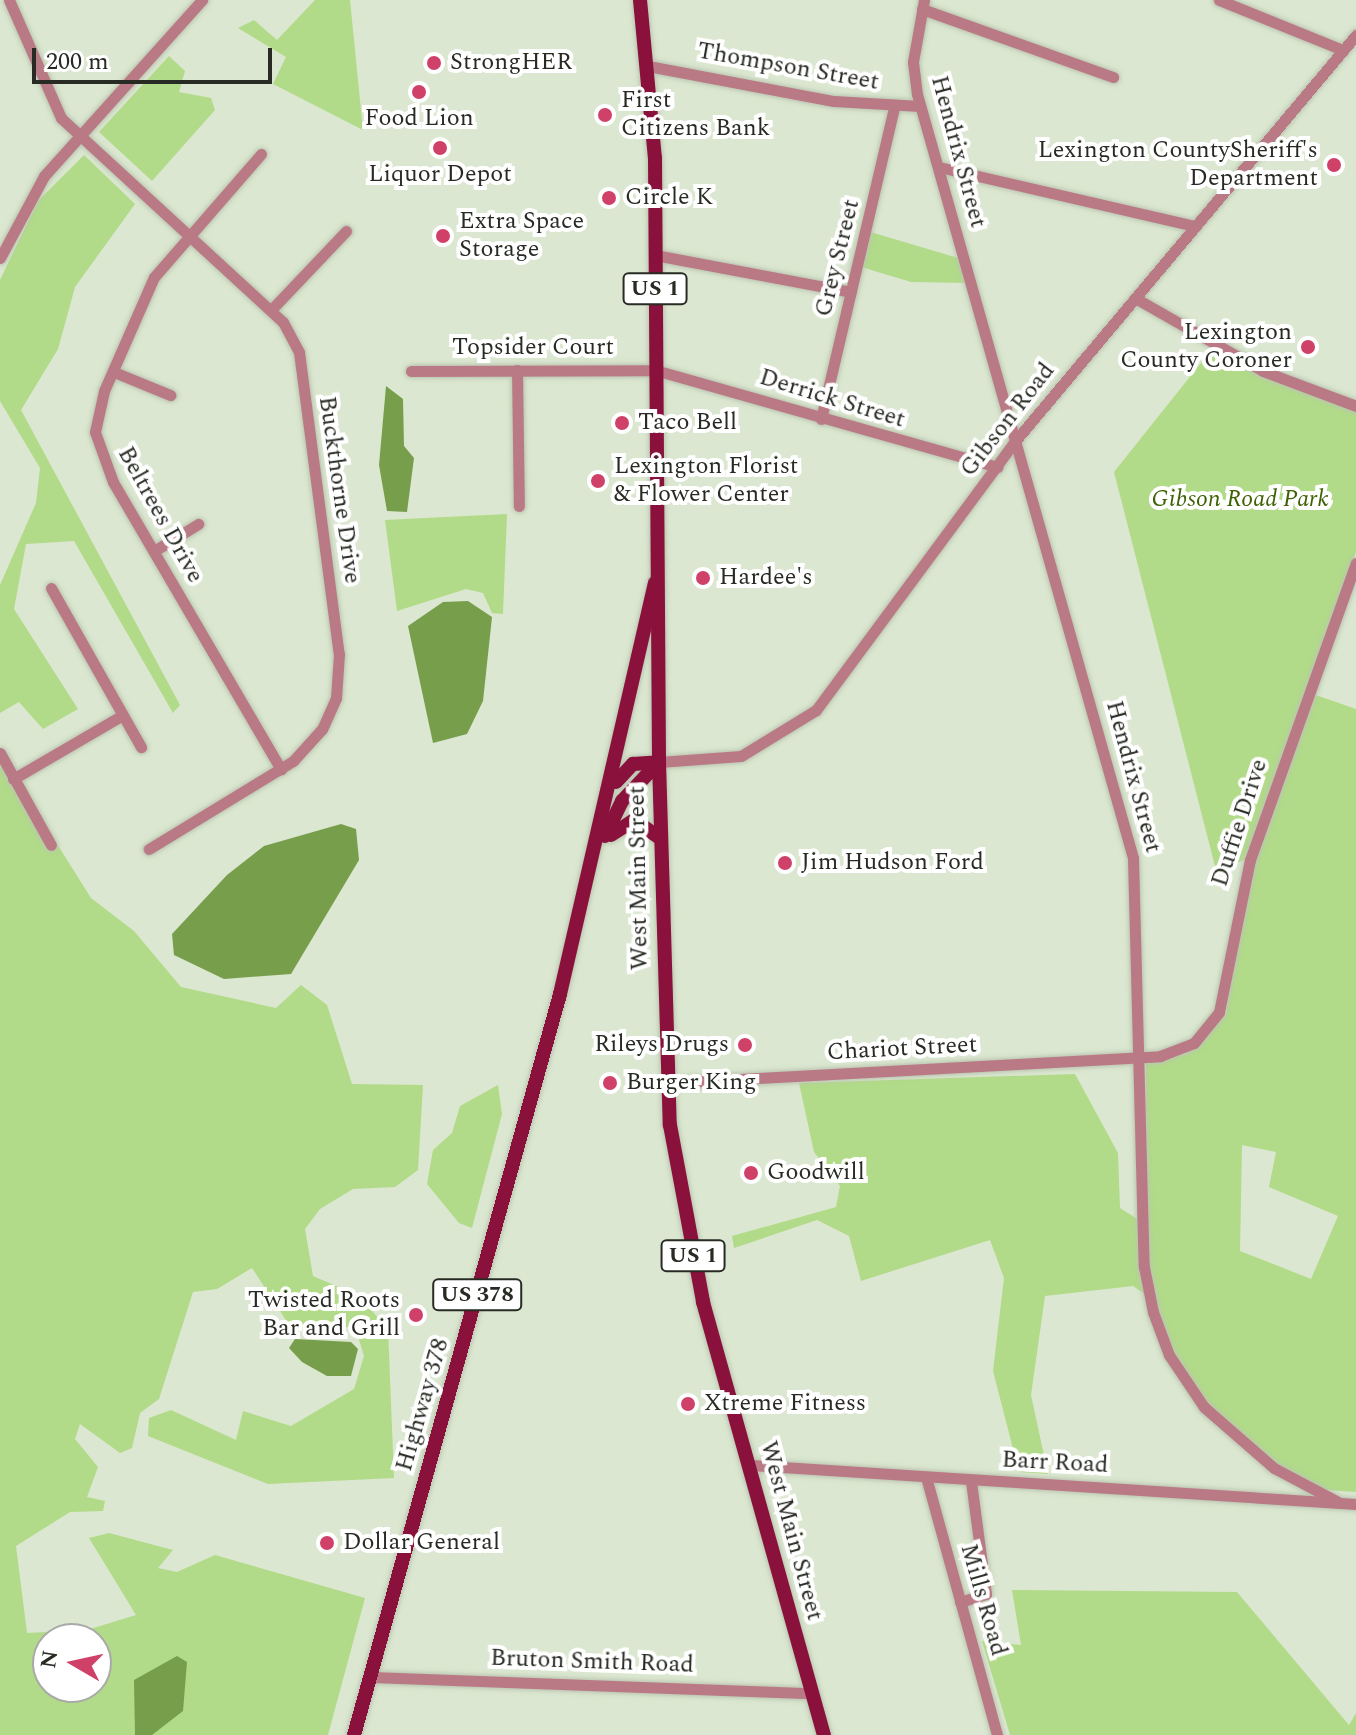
<!DOCTYPE html>
<html>
<head>
<meta charset="utf-8">
<style>
  body { margin:0 }
  #map { position:relative; width:1356px; height:1735px; overflow:hidden; background:#dbe7d0; font-family:Spectral,serif }
  div>[style] { position:absolute }
  [style*='--x'] { left:calc(var(--x)*1px); top:calc(var(--y)*1px); width:calc(var(--w)*1px); rotate:calc(var(--a)*1deg) }
  .green>* { inset:0; background:#b1db88 }
  .water>* { inset:0; background:#769e4b }
  .roads { filter:drop-shadow(0 0 2px #bbc5b1) drop-shadow(0 0 2px #bbc5b1) }
  .minor>* { height:11px; margin:-5.5px; padding:0 5.5px; transform-origin:5.5px; border-radius:5.5px; background:#ba7a85 }
  .major>* { height:14px; margin:-7px; padding:0 7px; transform-origin:7px; border-radius:7px; background:#8a113b }
  .dots>* { width:22px; height:22px; translate:-50% -50%; box-sizing:border-box; border:4px solid #fff; border-radius:50% }
  span { translate:-50% -50%; white-space:nowrap; text-align:center; line-height:1.15; -webkit-text-stroke:8px #fff; paint-order:stroke }
  .shield-label span { padding:2px 6px; background:#fff; border:2px solid; border-radius:6px; -webkit-text-stroke-width:0 }
  .shield-label { font-size:22px; color:#272b23; font-weight:700 }
  .poi-label { font-size:24px; color:#272b23 }
  .left { translate:0 -50%; text-align:left }
  .right { translate:-100% -50%; text-align:right }
  .street-label { font-size:24px; color:#272b23 }
  .park-label { font-size:24px; color:#3e6204; font-style:italic }
  .north { position:absolute; left:32px; top:1623px; width:80px; height:80px; box-sizing:border-box; background:#fff; border:2px solid #a9aaa7; border-radius:50%; rotate:279deg; font-size:22px; font-weight:700; line-height:32px; text-align:center; color:#272b23 }
  .north::after { content:''; display:block; margin:auto; width:28px; height:36px; background:#cf4168; clip-path:polygon(50% 0,100% 100%,50% 72%,0 100%) }
  .scale { position:absolute; left:32px; top:48px; width:240px; height:36px; box-sizing:border-box; border:4px solid #272b23; border-top:0; padding-left:10px; font-size:24px; line-height:28px; white-space:nowrap; color:#272b23; -webkit-text-stroke:6px #fff; paint-order:stroke }
</style>
</head>
<body>
<div id="map">
  <div class="green">
    <i style="clip-path:polygon(315px 0,350px 0,363px 130px,273px 84px,286px 57px,238px 28px,254px 20px,277px 40px)"></i>
    <i style="clip-path:polygon(169px 56px,185px 71px,179px 92px,211px 98px,215px 110px,152px 181px,99px 132px)"></i>
    <i style="clip-path:polygon(84px 155px,135px 204px,75px 287px,58px 349px,21px 410px,180px 705px,173px 713px,74px 541px,26px 544px,14px 609px,78px 709px,43px 729px,19px 702px,0 713px,0 585px,36px 503px,40px 468px,0 401px,0 280px,38px 201px)"></i>
    <i style="clip-path:polygon(867px 231px,965px 260px,971px 283px,911px 282px,858px 266px)"></i>
    <i style="clip-path:polygon(1212px 349px,1356px 411px,1356px 552px,1247px 858px,1217px 874px,1114px 472px)"></i>
    <i style="clip-path:polygon(507px 514px,503px 614px,492px 613px,483px 593px,466px 589px,397px 611px,385px 520px)"></i>
    <i style="clip-path:polygon(evenodd,1307px 692px,1356px 709px,1356px 1492px,1312px 1489px,1250px 1450px,1181px 1377px,1149px 1297px,1133px 1286px,1045px 1296px,1031px 1395px,1048px 1474px,1019px 1472px,993px 1371px,1004px 1278px,990px 1240px,861px 1281px,849px 1236px,817px 1220px,734px 1248px,732px 1236px,836px 1207px,840px 1186px,814px 1152px,799px 1083px,1075px 1074px,1118px 1153px,1120px 1208px,1139px 1220px,1145px 1256px,1146px 1063px,1186px 1054px,1226px 1013px,1248px 882px,1307px 692px,1242px 1145px,1276px 1152px,1269px 1187px,1338px 1216px,1311px 1279px,1240px 1251px,1242px 1145px)"></i>
    <i style="clip-path:polygon(evenodd,0 753px,91px 898px,134px 931px,181px 987px,276px 1008px,301px 985px,327px 1005px,352px 1084px,423px 1085px,418px 1170px,395px 1187px,353px 1189px,320px 1209px,305px 1229px,313px 1276px,357px 1295px,388px 1328px,394px 1478px,268px 1484px,148px 1436px,149px 1418px,171px 1410px,236px 1440px,243px 1411px,291px 1426px,354px 1389px,364px 1356px,355px 1327px,291px 1328px,252px 1268px,217px 1289px,193px 1292px,159px 1399px,140px 1413px,132px 1448px,120px 1453px,80px 1424px,75px 1439px,98px 1467px,87px 1497px,105px 1501px,103px 1511px,70px 1512px,16px 1546px,27px 1633px,87px 1630px,136px 1615px,89px 1538px,109px 1533px,173px 1550px,158px 1568px,177px 1572px,215px 1555px,365px 1598px,328px 1735px,0 1735px,0 753px,48px 1639px,96px 1639px,96px 1687px,48px 1687px,48px 1639px)"></i>
    <i style="clip-path:polygon(498px 1085px,502px 1114px,472px 1228px,459px 1223px,427px 1184px,433px 1150px,452px 1133px,460px 1106px)"></i>
    <i style="clip-path:polygon(1012px 1590px,1237px 1592px,1349px 1725px,1356px 1713px,1356px 1735px,1010px 1735px,982px 1641px,1021px 1645px)"></i>
  </div>
  <div class="water">
    <i style="clip-path:polygon(386px 386px,403px 399px,404px 446px,414px 458px,407px 512px,387px 511px,379px 465px)"></i>
    <i style="clip-path:polygon(468px 601px,492px 617px,483px 701px,467px 734px,433px 743px,408px 626px,443px 602px)"></i>
    <i style="clip-path:polygon(341px 824px,356px 829px,359px 860px,291px 974px,224px 979px,174px 955px,172px 934px,227px 875px,264px 846px)"></i>
    <i style="clip-path:polygon(295px 1339px,351px 1342px,358px 1349px,351px 1376px,327px 1376px,302px 1362px,289px 1348px)"></i>
    <i style="clip-path:polygon(177px 1656px,187px 1662px,183px 1711px,152px 1735px,135px 1735px,134px 1680px)"></i>
  </div>
  <div class="roads">
    <div class="minor">
      <i style="--x:9;--y:0;--w:129;--a:66.2"></i>
      <i style="--x:61;--y:118;--w:301;--a:42.6"></i>
      <i style="--x:283;--y:322;--w:34;--a:62"></i>
      <i style="--x:299;--y:352;--w:305;--a:82.5"></i>
      <i style="--x:339;--y:654;--w:44;--a:93.9"></i>
      <i style="--x:336;--y:698;--w:34;--a:114"></i>
      <i style="--x:322;--y:729;--w:43;--a:132.2"></i>
      <i style="--x:293;--y:761;--w:169;--a:148.6"></i>
      <i style="--x:924;--y:0;--w:63;--a:100.1"></i>
      <i style="--x:913;--y:62;--w:32;--a:83"></i>
      <i style="--x:917;--y:94;--w:794;--a:74.21"></i>
      <i style="--x:1133;--y:858;--w:409;--a:88.5"></i>
      <i style="--x:1144;--y:1267;--w:46;--a:78.7"></i>
      <i style="--x:1153;--y:1312;--w:46;--a:69.6"></i>
      <i style="--x:1169;--y:1355;--w:63;--a:56.1"></i>
      <i style="--x:1204;--y:1407;--w:93;--a:41.1"></i>
      <i style="--x:1274;--y:1468;--w:75;--a:27.9"></i>
      <i style="--x:1219;--y:0;--w:134;--a:22"></i>
      <i style="--x:922;--y:9;--w:203;--a:19.6"></i>
      <i style="--x:648;--y:66;--w:189;--a:10.7"></i>
      <i style="--x:834;--y:101;--w:86;--a:3.3"></i>
      <i style="--x:261;--y:154;--w:163;--a:131"></i>
      <i style="--x:154;--y:277;--w:124;--a:113.7"></i>
      <i style="--x:104;--y:391;--w:42;--a:102.4"></i>
      <i style="--x:95;--y:432;--w:53;--a:70.2"></i>
      <i style="--x:113;--y:482;--w:333;--a:59.7"></i>
      <i style="--x:939;--y:167;--w:263;--a:13"></i>
      <i style="--x:655;--y:255;--w:199;--a:10.7"></i>
      <i style="--x:0;--y:258;--w:93;--a:-61.8"></i>
      <i style="--x:44;--y:176;--w:237;--a:-48.1"></i>
      <i style="--x:1135;--y:298;--w:147;--a:29.7"></i>
      <i style="--x:1263;--y:371;--w:99;--a:20.6"></i>
      <i style="--x:271;--y:310;--w:109;--a:-46.5"></i>
      <i style="--x:517;--y:370;--w:136;--a:89.2"></i>
      <i style="--x:411;--y:371;--w:244;--a:-0.2"></i>
      <i style="--x:655;--y:370;--w:356;--a:15.8"></i>
      <i style="--x:114;--y:372;--w:61;--a:22.3"></i>
      <i style="--x:821;--y:419;--w:320;--a:-76.8"></i>
      <i style="--x:154;--y:551;--w:52;--a:-31.5"></i>
      <i style="--x:51;--y:588;--w:183;--a:60.5"></i>
      <i style="--x:0;--y:753;--w:105;--a:61"></i>
      <i style="--x:659;--y:762;--w:82;--a:-4.2"></i>
      <i style="--x:741;--y:756;--w:88;--a:-31.5"></i>
      <i style="--x:816;--y:710;--w:336;--a:-53.5"></i>
      <i style="--x:1016;--y:440;--w:529;--a:-49.99"></i>
      <i style="--x:13;--y:779;--w:127;--a:-30.2"></i>
      <i style="--x:666;--y:1083;--w:495;--a:-3.1"></i>
      <i style="--x:1160;--y:1056;--w:36;--a:-21"></i>
      <i style="--x:1194;--y:1043;--w:40;--a:-51"></i>
      <i style="--x:1219;--y:1012;--w:155;--a:-78.5"></i>
      <i style="--x:1250;--y:860;--w:315;--a:-70.4"></i>
      <i style="--x:751;--y:1465;--w:606;--a:3.69"></i>
      <i style="--x:926;--y:1477;--w:268;--a:74.6"></i>
      <i style="--x:960;--y:1602;--w:27;--a:-17"></i>
      <i style="--x:986;--y:1594;--w:114;--a:-97.6"></i>
      <i style="--x:370;--y:1677;--w:442;--a:2.1"></i>
    </div>
    <div class="major">
      <i style="--x:640;--y:0;--w:159;--a:84.6"></i>
      <i style="--x:655;--y:158;--w:604;--a:89.62"></i>
      <i style="--x:659;--y:762;--w:363;--a:88.3"></i>
      <i style="--x:670;--y:1125;--w:180;--a:79.4"></i>
      <i style="--x:703;--y:1302;--w:450;--a:74.4"></i>
      <i style="--x:616;--y:782;--w:25;--a:-47"></i>
      <i style="--x:633;--y:764;--w:26;--a:-4"></i>
      <i style="--x:611;--y:835;--w:27;--a:-33"></i>
      <i style="--x:634;--y:820;--w:32;--a:35"></i>
      <i style="--x:605;--y:836;--w:39;--a:-64"></i>
      <i style="--x:622;--y:801;--w:54;--a:-46.5"></i>
      <i style="--x:354;--y:1735;--w:769;--a:-74.46"></i>
      <i style="--x:560;--y:994;--w:422;--a:-77"></i>
    </div>
  </div>
  <div class="dots">
    <i style="left:434px;top:63px;background:#cf4168"></i>
    <i style="left:419px;top:92px;background:#cf4168"></i>
    <i style="left:605px;top:115px;background:#cf4168"></i>
    <i style="left:440px;top:148px;background:#cf4168"></i>
    <i style="left:1334px;top:165px;background:#cf4168"></i>
    <i style="left:609px;top:198px;background:#cf4168"></i>
    <i style="left:443px;top:236px;background:#cf4168"></i>
    <i style="left:1308px;top:347px;background:#cf4168"></i>
    <i style="left:622px;top:423px;background:#cf4168"></i>
    <i style="left:598px;top:481px;background:#cf4168"></i>
    <i style="left:703px;top:578px;background:#cf4168"></i>
    <i style="left:785px;top:863px;background:#cf4168"></i>
    <i style="left:745px;top:1045px;background:#cf4168"></i>
    <i style="left:610px;top:1083px;background:#cf4168"></i>
    <i style="left:751px;top:1173px;background:#cf4168"></i>
    <i style="left:416px;top:1315px;background:#cf4168"></i>
    <i style="left:688px;top:1404px;background:#cf4168"></i>
    <i style="left:327px;top:1543px;background:#cf4168"></i>
  </div>
  <div class="shield-label">
    <span style="left:655px;top:289px">US 1</span>
    <span style="left:693px;top:1256px">US 1</span>
    <span style="left:477px;top:1295px">US 378</span>
  </div>
  <div class="poi-label">
    <span class="left" style="left:450px;top:63px">StrongHER</span>
    <span class="left" style="left:621px;top:115px">First<br>Citizens Bank</span>
    <span style="left:419px;top:119px">Food Lion</span>
    <span class="right" style="left:1318px;top:165px">Lexington CountySheriff's<br>Department</span>
    <span style="left:440px;top:175px">Liquor Depot</span>
    <span class="left" style="left:625px;top:198px">Circle K</span>
    <span class="left" style="left:459px;top:236px">Extra Space<br>Storage</span>
    <span class="right" style="left:1292px;top:347px">Lexington<br>County Coroner</span>
    <span class="left" style="left:638px;top:423px">Taco Bell</span>
    <span class="left" style="left:614px;top:481px">Lexington Florist<br>&amp; Flower Center</span>
    <span class="left" style="left:719px;top:578px">Hardee's</span>
    <span class="left" style="left:801px;top:863px">Jim Hudson Ford</span>
    <span class="right" style="left:729px;top:1045px">Rileys Drugs</span>
    <span class="left" style="left:626px;top:1083px">Burger King</span>
    <span class="left" style="left:767px;top:1173px">Goodwill</span>
    <span class="right" style="left:400px;top:1315px">Twisted Roots<br>Bar and Grill</span>
    <span class="left" style="left:704px;top:1404px">Xtreme Fitness</span>
    <span class="left" style="left:343px;top:1543px">Dollar General</span>
  </div>
  <div class="street-label">
    <span style="left:788px;top:67px;rotate:10deg">Thompson Street</span>
    <span style="left:958px;top:152px;rotate:75deg">Hendrix Street</span>
    <span style="left:838px;top:258px;rotate:-76deg">Grey Street</span>
    <span style="left:533px;top:348px">Topsider Court</span>
    <span style="left:832px;top:399px;rotate:17deg">Derrick Street</span>
    <span style="left:1008px;top:420px;rotate:-52deg">Gibson Road</span>
    <span style="left:339px;top:490px;rotate:82deg">Buckthorne Drive</span>
    <span style="left:160px;top:515px;rotate:61deg">Beltrees Drive</span>
    <span style="left:1133px;top:777px;rotate:75deg">Hendrix Street</span>
    <span style="left:1240px;top:823px;rotate:-72deg">Duffie Drive</span>
    <span style="left:639px;top:878px;rotate:-91deg">West Main Street</span>
    <span style="left:902px;top:1049px;rotate:-3deg">Chariot Street</span>
    <span style="left:423px;top:1405px;rotate:-74deg">Highway 378</span>
    <span style="left:1055px;top:1463px;rotate:3deg">Barr Road</span>
    <span style="left:791px;top:1531px;rotate:75deg">West Main Street</span>
    <span style="left:983px;top:1600px;rotate:74deg">Mills Road</span>
    <span style="left:592px;top:1662px;rotate:2deg">Bruton Smith Road</span>
  </div>
  <div class="park-label">
    <span style="left:1240px;top:500px">Gibson Road Park</span>
  </div>
  <div class="north">N</div>
  <div class="scale">200 m</div>
</div>
</body>
</html>
